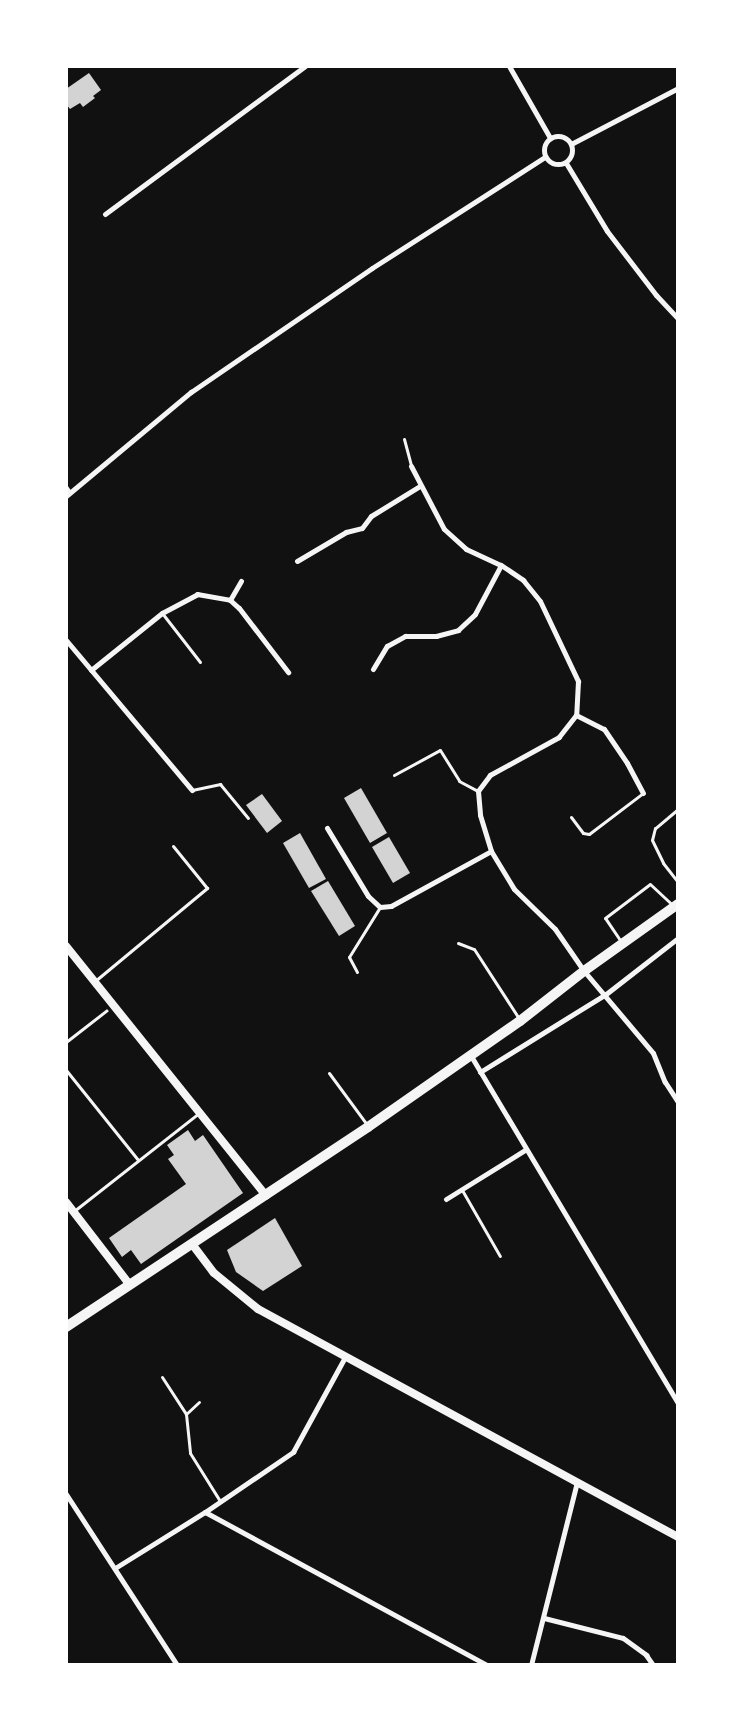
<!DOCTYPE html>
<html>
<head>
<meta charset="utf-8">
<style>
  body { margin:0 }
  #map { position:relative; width:744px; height:1731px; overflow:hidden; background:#111; font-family:"PT Sans Narrow",sans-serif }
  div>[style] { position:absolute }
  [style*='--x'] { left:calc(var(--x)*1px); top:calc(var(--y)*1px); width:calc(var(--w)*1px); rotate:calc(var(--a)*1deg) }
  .building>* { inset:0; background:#d3d3d3 }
  .path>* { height:2.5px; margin:-1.25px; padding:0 1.25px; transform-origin:1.25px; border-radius:1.25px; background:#f5f5f5 }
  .service>* { height:3px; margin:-1.5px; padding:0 1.5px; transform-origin:1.5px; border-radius:1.5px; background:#f5f5f5 }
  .minor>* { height:5px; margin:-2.5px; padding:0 2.5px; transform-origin:2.5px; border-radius:2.5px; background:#f5f5f5 }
  .minor>.ring { margin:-2.5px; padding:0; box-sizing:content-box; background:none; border:5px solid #f5f5f5; border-radius:50% }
  .tertiary>* { height:8px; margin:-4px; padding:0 4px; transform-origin:4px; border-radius:4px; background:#f5f5f5 }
  .primary>* { height:10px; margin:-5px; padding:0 5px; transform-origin:5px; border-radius:5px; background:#f5f5f5 }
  span { translate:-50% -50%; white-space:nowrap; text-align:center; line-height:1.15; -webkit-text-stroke:5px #fff; paint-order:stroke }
  .frame { position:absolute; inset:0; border:68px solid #fff; pointer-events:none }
</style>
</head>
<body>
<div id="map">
  <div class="building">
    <i style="clip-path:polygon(89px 73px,101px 90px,93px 96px,95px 98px,83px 107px,80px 103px,70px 109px,66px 104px,66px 89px)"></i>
    <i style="clip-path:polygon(361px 788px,387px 833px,370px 843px,344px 798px)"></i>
    <i style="clip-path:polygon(262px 794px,282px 821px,267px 833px,246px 805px)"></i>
    <i style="clip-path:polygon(300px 833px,326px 879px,309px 888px,283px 843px)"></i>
    <i style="clip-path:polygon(389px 837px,410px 873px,393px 883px,372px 847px)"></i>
    <i style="clip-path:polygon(328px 881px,355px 926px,339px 936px,311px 891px)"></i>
    <i style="clip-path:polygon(188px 1130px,195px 1141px,203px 1135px,243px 1193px,141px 1264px,131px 1250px,122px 1257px,109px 1238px,186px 1184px,168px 1159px,174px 1155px,167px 1145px)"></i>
    <i style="clip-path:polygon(275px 1218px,302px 1266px,263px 1291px,236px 1272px,227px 1250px)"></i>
  </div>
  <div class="path">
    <i style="--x:66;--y:1042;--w:51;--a:-37.8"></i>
  </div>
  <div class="service">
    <i style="--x:404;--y:439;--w:28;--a:75"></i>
    <i style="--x:66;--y:486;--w:7;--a:56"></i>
    <i style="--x:162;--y:613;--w:62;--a:52.2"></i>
    <i style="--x:394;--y:775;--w:52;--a:-28.5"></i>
    <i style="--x:440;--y:750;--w:36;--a:58"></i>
    <i style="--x:459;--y:781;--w:21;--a:28"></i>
    <i style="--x:192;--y:790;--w:29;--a:-12"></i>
    <i style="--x:220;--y:784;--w:44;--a:50.5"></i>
    <i style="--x:678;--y:809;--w:30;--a:140"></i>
    <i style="--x:655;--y:828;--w:12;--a:104"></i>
    <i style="--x:652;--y:840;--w:25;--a:64"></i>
    <i style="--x:663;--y:863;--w:24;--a:52"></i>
    <i style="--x:571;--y:817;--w:20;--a:53"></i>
    <i style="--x:583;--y:833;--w:6;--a:9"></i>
    <i style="--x:589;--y:834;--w:68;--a:-37.2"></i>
    <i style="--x:458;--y:943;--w:17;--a:21"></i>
    <i style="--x:474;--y:949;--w:85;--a:57.1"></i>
    <i style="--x:622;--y:943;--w:30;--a:-124"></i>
    <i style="--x:605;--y:918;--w:56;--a:-37.1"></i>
    <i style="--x:650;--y:884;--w:33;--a:43"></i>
    <i style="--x:357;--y:972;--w:17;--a:-118"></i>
    <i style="--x:349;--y:957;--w:59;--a:-58.2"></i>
    <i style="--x:95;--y:981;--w:146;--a:-39.7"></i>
    <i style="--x:207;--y:888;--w:54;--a:-129"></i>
    <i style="--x:66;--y:1070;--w:115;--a:51.3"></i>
    <i style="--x:329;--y:1073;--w:66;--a:53.7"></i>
    <i style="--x:462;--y:1190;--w:76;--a:60.1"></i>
    <i style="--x:74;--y:1211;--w:159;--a:-38.1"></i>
    <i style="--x:162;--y:1377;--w:44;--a:57"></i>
    <i style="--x:199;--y:1402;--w:18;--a:137"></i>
    <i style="--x:186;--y:1414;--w:39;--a:84"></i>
    <i style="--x:190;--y:1453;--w:57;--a:58"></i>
  </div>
  <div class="minor">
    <i style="--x:509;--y:66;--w:83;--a:60.3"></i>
    <i class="ring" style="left:544px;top:136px;width:23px;height:23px"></i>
    <i style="--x:571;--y:144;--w:121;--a:-27.6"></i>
    <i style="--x:566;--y:163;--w:79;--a:58.9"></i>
    <i style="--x:607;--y:231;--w:81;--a:52.6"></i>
    <i style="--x:656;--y:295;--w:33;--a:47"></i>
    <i style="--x:105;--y:214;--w:249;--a:-36.5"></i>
    <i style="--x:411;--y:466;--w:71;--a:62.4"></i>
    <i style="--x:444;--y:529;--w:30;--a:42"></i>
    <i style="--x:466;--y:549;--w:38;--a:25"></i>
    <i style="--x:501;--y:565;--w:27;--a:34"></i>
    <i style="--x:523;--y:580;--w:27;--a:51"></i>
    <i style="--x:540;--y:601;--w:89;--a:64.6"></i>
    <i style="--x:578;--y:681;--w:34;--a:93"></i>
    <i style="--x:576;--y:715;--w:28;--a:128"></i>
    <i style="--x:559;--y:737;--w:79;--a:151.2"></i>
    <i style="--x:490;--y:775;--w:20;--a:127"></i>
    <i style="--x:478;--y:791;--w:24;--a:85"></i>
    <i style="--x:480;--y:815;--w:38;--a:73"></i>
    <i style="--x:491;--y:851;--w:44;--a:58.8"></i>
    <i style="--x:514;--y:889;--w:57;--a:44.3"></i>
    <i style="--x:555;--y:929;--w:51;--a:55.4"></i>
    <i style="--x:584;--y:971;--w:107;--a:49.9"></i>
    <i style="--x:653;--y:1053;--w:31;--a:68"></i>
    <i style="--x:665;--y:1082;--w:24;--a:57"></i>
    <i style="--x:66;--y:496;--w:163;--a:-39.8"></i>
    <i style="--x:191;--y:392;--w:219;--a:-34.4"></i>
    <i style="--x:372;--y:268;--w:206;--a:-32.7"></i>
    <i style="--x:297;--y:561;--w:57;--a:-30.6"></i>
    <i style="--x:346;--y:532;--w:16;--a:-14"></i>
    <i style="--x:362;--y:528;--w:15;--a:-53"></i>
    <i style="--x:371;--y:516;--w:57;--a:-31.5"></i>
    <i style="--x:230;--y:600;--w:22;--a:-60"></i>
    <i style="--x:66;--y:640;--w:196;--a:50"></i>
    <i style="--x:373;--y:669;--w:27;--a:-59"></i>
    <i style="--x:387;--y:646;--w:21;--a:-29"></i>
    <i style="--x:405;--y:636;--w:31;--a:0"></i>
    <i style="--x:436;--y:636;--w:23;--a:-15"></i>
    <i style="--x:458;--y:630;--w:23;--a:-43"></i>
    <i style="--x:475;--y:614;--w:55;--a:-62"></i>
    <i style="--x:91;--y:670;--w:91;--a:-38.8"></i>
    <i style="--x:162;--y:613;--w:40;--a:-28"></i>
    <i style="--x:197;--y:594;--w:34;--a:10"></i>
    <i style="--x:230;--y:600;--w:12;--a:42"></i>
    <i style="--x:239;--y:608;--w:81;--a:52.6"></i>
    <i style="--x:576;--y:715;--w:31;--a:27"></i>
    <i style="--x:604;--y:729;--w:41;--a:55.9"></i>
    <i style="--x:627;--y:763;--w:34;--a:62"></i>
    <i style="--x:327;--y:828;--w:79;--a:58.9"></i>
    <i style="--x:368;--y:896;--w:16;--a:43"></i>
    <i style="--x:380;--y:907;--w:11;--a:-5"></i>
    <i style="--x:391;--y:906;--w:114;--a:-28.8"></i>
    <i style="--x:471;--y:1056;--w:404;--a:59.2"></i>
    <i style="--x:480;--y:1072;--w:148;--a:-31.8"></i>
    <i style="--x:606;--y:994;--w:91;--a:-37.9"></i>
    <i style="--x:446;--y:1199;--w:93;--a:-31.8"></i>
    <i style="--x:66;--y:1494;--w:204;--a:57"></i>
    <i style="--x:205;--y:1512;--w:321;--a:28.5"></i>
    <i style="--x:115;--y:1568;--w:106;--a:-31.9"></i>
    <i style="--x:205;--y:1512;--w:107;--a:-34.3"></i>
    <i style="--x:293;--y:1452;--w:108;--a:-61.3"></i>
    <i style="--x:544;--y:1618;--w:81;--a:14.2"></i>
    <i style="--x:623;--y:1638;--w:29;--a:36"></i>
    <i style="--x:646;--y:1655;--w:12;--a:55"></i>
    <i style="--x:531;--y:1665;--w:189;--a:-75.9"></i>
  </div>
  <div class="tertiary">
    <i style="--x:66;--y:946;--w:320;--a:51.3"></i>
    <i style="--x:66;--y:1202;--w:105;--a:52.4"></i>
    <i style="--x:192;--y:1244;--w:36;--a:53"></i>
    <i style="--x:214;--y:1273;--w:57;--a:39.3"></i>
    <i style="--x:258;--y:1309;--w:478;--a:28.5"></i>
  </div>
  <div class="primary">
    <i style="--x:66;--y:1327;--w:362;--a:-33.5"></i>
    <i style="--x:368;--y:1127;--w:185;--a:-34.9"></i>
    <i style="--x:520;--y:1021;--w:81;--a:-38"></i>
    <i style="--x:584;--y:971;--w:115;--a:-35.5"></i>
  </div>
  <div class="frame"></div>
</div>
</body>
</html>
